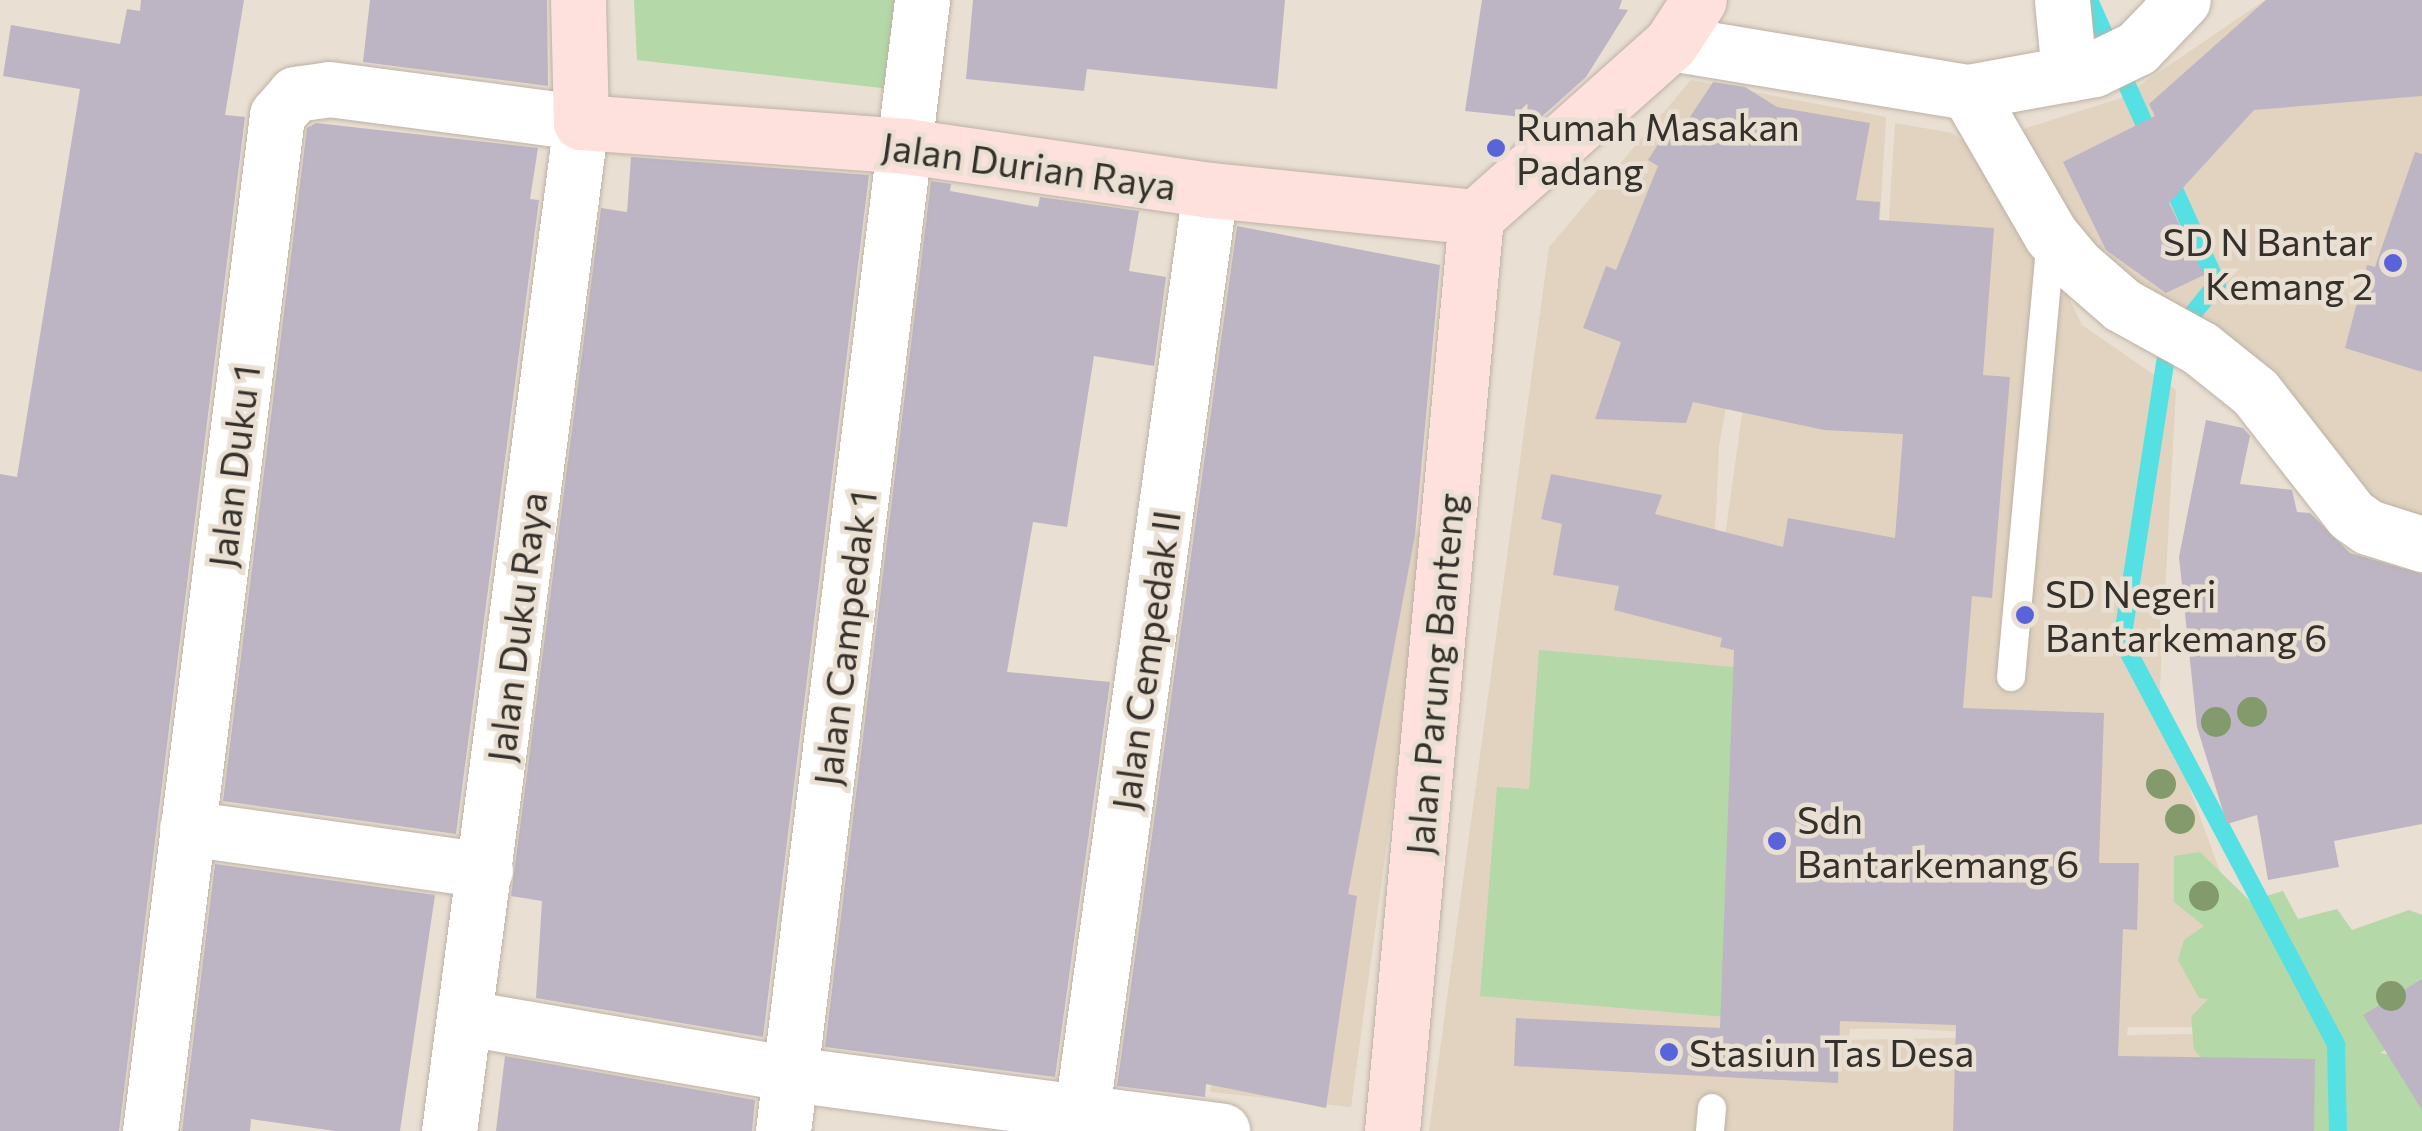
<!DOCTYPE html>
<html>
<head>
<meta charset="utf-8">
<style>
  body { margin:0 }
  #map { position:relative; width:2422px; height:1131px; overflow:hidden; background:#e9dfd2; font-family:Commissioner,sans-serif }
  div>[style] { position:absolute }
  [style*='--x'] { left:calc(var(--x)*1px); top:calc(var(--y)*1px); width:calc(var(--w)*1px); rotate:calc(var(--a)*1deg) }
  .built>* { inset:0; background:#e1d3c0 }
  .green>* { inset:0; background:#b4d8a7 }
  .stream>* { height:18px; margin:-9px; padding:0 9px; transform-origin:9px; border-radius:9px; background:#55e0e4 }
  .building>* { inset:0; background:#bdb5c3 }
  .roads { filter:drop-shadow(0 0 2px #bcb2a5) drop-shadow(0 0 2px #bcb2a5) }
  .lane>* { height:28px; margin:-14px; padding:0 14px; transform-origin:14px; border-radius:14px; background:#fff }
  .street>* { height:55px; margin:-27.5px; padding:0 27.5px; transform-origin:27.5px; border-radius:27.5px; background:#fff }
  .secondary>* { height:55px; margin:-27.5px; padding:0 27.5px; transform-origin:27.5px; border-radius:27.5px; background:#fee0dc }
  .trees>* { width:30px; height:30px; margin:-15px; border-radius:50%; background:#839b6c }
  .dots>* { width:28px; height:28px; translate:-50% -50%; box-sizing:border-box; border:5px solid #e9dfd2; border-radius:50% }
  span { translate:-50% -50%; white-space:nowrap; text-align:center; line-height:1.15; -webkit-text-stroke:9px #e9dfd2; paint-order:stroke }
  .poi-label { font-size:38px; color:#34302b }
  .left { translate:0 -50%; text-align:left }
  .right { translate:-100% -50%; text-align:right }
  .street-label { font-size:38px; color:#34302b }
</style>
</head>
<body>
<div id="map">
  <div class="built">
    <i style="clip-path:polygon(2265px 0,2422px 0,2422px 548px,2322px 451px,2117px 320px,2017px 131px,2121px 98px)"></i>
    <i style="clip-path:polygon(evenodd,1691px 80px,1886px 117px,1876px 286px,1740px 266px,1728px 292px,1745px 304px,1719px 446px,1710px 645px,1760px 284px,1884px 298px,1895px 123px,1952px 133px,2008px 173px,2082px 325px,2176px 390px,2159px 705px,2277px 1027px,2128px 1027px,2127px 1035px,2328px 1032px,2335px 1131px,1429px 1131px,1549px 247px,1691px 80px,1913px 1029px,2040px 1036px,2041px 1036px,1849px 1040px,1850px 1029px,1913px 1029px)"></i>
    <i style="clip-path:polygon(1304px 498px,1429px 535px,1351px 1107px,1210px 1092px)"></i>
  </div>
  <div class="green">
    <i style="clip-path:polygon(634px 0,907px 0,899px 90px,637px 60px)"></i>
    <i style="clip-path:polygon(1539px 650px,1859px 678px,1832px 1026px,1480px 996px,1497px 787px,1529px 789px)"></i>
    <i style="clip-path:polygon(2200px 852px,2250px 901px,2283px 891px,2298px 919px,2337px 909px,2352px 930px,2409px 910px,2422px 915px,2422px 1027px,2380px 1053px,2400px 1056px,2422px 1076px,2422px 1131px,2259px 1131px,2194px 1049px,2191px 1017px,2208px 999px,2199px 998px,2178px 960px,2184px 940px,2204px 926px,2174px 902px,2174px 856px)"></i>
  </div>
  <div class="stream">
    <i style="--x:2089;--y:0;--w:157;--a:65.9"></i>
    <i style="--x:2168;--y:176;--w:119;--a:65.6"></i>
    <i style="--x:2217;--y:284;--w:77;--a:129.2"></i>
    <i style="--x:2168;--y:344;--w:300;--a:98.8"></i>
    <i style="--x:2122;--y:640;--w:458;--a:62.1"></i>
    <i style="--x:2336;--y:1045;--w:86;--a:88.7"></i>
  </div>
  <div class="building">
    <i style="clip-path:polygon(141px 0,244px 0,225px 115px,245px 117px,119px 1131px,0 1131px,0 474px,17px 477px,80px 89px,3px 76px,11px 25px,120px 44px,127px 9px,140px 11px)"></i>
    <i style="clip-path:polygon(370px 0,547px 0,548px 86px,363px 62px)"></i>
    <i style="clip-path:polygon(973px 0,1285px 0,1277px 89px,1087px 69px,1084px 91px,966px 79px)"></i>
    <i style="clip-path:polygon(1482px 0,1622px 0,1619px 9px,1628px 10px,1586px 77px,1529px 128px,1513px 116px,1465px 111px)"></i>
    <i style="clip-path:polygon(2266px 0,2422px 0,2422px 96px,2254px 110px,2169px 203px,2204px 275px,2166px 293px,2106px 250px,2063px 162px,2155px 116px,2149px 104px)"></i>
    <i style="clip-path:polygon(1713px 82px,1745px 87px,1777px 107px,1870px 123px,1856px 200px,1880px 202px,1879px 220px,1994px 228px,1983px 375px,2010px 377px,1992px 598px,1972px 596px,1963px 708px,2104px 713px,2099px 863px,2139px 863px,2137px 930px,2123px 929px,2118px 1056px,2315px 1059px,2314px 1131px,1953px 1131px,1956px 1025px,1840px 1021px,1838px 1083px,1514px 1066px,1516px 1018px,1720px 1028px,1734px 650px,1720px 647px,1722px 638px,1614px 610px,1619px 586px,1553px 575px,1562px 524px,1541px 519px,1551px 474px,1662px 495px,1655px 514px,1783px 547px,1788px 518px,1895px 538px,1903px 434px,1824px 430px,1693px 402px,1686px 423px,1595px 419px,1621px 342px,1583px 328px,1606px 266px,1616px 270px,1658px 166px,1648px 160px,1674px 119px,1684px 126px)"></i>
    <i style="clip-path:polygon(316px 123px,538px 148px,530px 199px,539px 200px,456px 834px,223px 801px,307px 128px)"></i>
    <i style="clip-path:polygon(2415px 152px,2422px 154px,2422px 372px,2345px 348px,2367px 265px,2375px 267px)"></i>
    <i style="clip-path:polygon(631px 157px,869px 175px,763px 1037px,536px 998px,542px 901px,511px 896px,601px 208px,627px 212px)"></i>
    <i style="clip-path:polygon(931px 181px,951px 184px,950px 191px,1038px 207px,1040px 197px,1139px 211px,1129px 271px,1166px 277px,1154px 366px,1094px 356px,1067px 527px,1033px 522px,1007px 672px,1110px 682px,1055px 1077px,825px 1047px)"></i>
    <i style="clip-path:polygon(1237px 226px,1440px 265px,1415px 535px,1348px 894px,1357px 896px,1326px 1108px,1206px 1084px,1205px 1097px,1117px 1086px)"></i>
    <i style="clip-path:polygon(2206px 420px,2243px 428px,2250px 436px,2240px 484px,2292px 490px,2297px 512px,2310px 513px,2350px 553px,2422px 574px,2422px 824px,2334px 841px,2339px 867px,2268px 880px,2257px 815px,2227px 824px,2197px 727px,2179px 557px)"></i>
    <i style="clip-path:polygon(215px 864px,435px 895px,400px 1131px,335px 1131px,251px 1119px,250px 1131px,182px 1131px)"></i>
    <i style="clip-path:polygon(2422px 979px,2422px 1110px,2363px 1015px)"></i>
    <i style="clip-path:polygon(505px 1056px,755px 1100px,752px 1131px,496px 1131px)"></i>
  </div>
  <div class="roads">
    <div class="lane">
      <i style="--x:2011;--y:677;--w:443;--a:-84.8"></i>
      <i style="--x:1710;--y:1131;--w:23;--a:-85"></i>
    </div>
    <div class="street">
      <i style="--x:2062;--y:0;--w:74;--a:84.6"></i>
      <i style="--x:1671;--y:43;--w:301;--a:9.4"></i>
      <i style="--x:1968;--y:92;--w:128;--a:-10.3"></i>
      <i style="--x:2094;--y:69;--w:48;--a:-26"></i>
      <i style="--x:2137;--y:48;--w:66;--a:-46.2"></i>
      <i style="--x:1968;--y:92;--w:165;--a:59.9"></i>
      <i style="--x:2051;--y:235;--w:39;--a:50"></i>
      <i style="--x:2076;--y:265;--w:61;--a:41"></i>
      <i style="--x:2122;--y:305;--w:89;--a:28.9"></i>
      <i style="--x:2200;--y:348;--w:70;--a:38.7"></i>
      <i style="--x:2255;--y:392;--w:156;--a:52"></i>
      <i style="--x:2351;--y:515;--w:21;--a:35"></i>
      <i style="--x:2368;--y:527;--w:57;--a:17.5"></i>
      <i style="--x:187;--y:828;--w:301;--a:8"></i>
      <i style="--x:467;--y:1018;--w:329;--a:9.8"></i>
      <i style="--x:791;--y:1074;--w:435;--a:7.5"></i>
      <i style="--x:150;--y:1131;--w:1024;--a:-82.87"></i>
      <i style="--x:277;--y:115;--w:28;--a:-49"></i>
      <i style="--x:295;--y:94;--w:34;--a:-8"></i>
      <i style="--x:329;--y:89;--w:254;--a:7.5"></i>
      <i style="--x:581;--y:122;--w:1018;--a:97.45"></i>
      <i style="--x:783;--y:1131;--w:1140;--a:-82.99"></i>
      <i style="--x:1079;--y:1131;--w:950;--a:-82.07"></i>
    </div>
    <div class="secondary">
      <i style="--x:578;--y:0;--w:122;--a:88.6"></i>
      <i style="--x:581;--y:122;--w:325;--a:4.2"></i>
      <i style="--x:905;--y:146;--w:308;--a:8.2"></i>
      <i style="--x:1210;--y:190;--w:267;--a:5.8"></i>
      <i style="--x:1476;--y:217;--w:261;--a:-41.7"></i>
      <i style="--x:1671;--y:43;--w:51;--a:-56.9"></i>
      <i style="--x:1392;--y:1131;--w:918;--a:-84.75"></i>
    </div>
  </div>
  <div class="trees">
    <i style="left:2252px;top:712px"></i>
    <i style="left:2216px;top:722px"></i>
    <i style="left:2161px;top:784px"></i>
    <i style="left:2180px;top:819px"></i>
    <i style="left:2204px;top:896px"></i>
    <i style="left:2391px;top:996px"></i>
  </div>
  <div class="dots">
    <i style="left:1496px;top:148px;background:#5964db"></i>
    <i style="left:2393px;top:263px;background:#5964db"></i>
    <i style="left:2025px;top:615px;background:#5964db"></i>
    <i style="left:1777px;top:841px;background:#5964db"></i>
    <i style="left:1669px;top:1052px;background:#5964db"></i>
  </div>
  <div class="poi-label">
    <span class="left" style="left:1516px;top:148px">Rumah Masakan<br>Padang</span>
    <span class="right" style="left:2373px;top:263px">SD N Bantar<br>Kemang 2</span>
    <span class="left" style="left:2045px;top:615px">SD Negeri<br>Bantarkemang 6</span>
    <span class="left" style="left:1797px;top:841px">Sdn<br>Bantarkemang 6</span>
    <span class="left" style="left:1689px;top:1052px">Stasiun Tas Desa</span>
  </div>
  <div class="street-label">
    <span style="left:1029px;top:165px;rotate:8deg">Jalan Durian Raya</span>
    <span style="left:233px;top:466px;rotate:-83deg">Jalan Duku 1</span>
    <span style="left:516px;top:627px;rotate:-83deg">Jalan Duku Raya</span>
    <span style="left:844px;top:638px;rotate:-83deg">Jalan Campedak 1</span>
    <span style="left:1145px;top:660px;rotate:-82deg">Jalan Cempedak II</span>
    <span style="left:1434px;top:674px;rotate:-85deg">Jalan Parung Banteng</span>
  </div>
</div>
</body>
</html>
